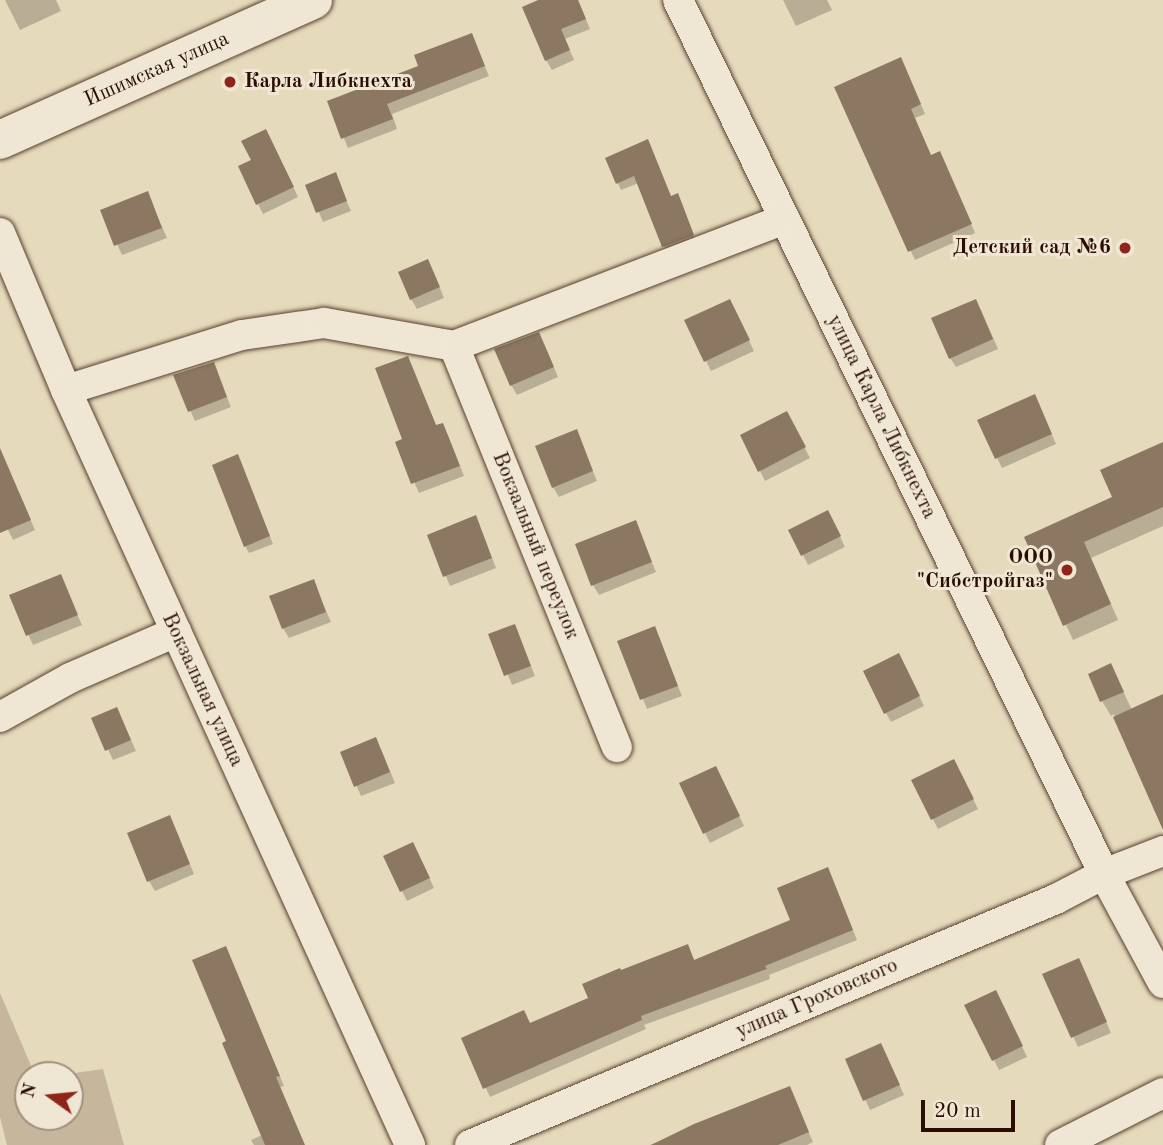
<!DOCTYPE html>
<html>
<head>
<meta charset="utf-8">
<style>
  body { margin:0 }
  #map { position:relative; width:1163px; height:1145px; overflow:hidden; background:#e6dabc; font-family:"Old Standard TT",serif }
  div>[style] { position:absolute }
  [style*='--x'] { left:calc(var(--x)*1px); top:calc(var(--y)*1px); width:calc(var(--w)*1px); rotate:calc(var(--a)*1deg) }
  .green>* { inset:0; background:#c6b79c }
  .shadow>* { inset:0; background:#0003 }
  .building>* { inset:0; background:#8c7862 }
  .roads { filter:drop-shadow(0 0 2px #5a402f) drop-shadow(0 0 2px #5a402f) }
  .minor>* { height:30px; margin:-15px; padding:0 15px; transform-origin:15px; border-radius:15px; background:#efe7d3 }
  .secondary>* { height:38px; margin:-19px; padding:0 19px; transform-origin:19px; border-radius:19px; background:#efe7d3 }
  .dots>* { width:19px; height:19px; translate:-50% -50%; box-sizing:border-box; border:4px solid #efe7d3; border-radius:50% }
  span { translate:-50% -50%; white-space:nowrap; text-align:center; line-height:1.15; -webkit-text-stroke:6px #efe7d3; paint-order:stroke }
  .street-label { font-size:21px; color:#2b0d00 }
  .poi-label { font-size:21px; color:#2b0d00; font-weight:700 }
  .left { translate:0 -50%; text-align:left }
  .right { translate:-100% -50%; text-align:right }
  .north { position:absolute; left:14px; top:1061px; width:70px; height:70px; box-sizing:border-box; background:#efe7d3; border:2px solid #a1907f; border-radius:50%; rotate:285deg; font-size:19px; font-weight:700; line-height:28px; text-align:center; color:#2b0d00 }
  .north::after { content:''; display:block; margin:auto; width:24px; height:32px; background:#8f2418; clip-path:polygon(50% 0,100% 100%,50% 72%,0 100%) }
  .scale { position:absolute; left:921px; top:1100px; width:94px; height:32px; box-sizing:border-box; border:4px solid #2b0d00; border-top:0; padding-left:9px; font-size:21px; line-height:24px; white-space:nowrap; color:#2b0d00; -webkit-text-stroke:5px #efe7d3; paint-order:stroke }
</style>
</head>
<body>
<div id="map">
  <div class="green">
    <i style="clip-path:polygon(0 993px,32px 1068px,44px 1075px,28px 1075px,28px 1117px,70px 1117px,70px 1075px,61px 1075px,103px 1069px,124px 1145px,7px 1145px,0 1117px)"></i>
  </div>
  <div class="shadow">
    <i style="clip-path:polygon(5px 0,56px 0,61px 11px,20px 30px)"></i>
    <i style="clip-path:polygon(542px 0,578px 0,590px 29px,565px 39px,574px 60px,552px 70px,546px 60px)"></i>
    <i style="clip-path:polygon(783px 0,827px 0,832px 10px,796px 26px)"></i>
    <i style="clip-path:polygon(471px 35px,489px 76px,392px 114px,397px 129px,348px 148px,329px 102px,421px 67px)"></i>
    <i style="clip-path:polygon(905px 68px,925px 114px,915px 118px,931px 157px,944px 162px,975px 233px,915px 260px,836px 88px)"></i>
    <i style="clip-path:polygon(271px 141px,298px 197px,263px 214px,258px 204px)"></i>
    <i style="clip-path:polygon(607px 159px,681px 202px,696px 242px,667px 253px,639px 183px,621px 190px)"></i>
    <i style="clip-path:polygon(335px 175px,351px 211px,323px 222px,308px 186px)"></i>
    <i style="clip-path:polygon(147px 193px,167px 238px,122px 255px,102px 211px)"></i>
    <i style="clip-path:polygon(433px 271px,444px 298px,417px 309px,411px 299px)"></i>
    <i style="clip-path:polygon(981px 310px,998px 349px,956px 367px,950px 358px)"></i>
    <i style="clip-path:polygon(735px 311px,754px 351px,711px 371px,706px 361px)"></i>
    <i style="clip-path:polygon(544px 344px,558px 377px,517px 395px,511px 385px)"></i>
    <i style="clip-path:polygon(407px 358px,437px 427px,442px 425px,448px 435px,464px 476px,419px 493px,397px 443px,404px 440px)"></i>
    <i style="clip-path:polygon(213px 364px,231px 407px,195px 421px,175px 376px)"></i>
    <i style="clip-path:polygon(1039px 406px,1056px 444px,1002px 468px,979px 421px)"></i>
    <i style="clip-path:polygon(792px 423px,810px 458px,765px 481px,760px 471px)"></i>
    <i style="clip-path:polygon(576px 432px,597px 481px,559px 497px,553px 487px)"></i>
    <i style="clip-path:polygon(1163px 444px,1163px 526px,1091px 558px,1118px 620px,1073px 640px,1026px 538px,1114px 498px)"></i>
    <i style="clip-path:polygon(238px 456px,273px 544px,249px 553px,245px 546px)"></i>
    <i style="clip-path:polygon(0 492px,20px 495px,35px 530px,13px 540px,0 513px)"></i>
    <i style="clip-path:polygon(833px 522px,845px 547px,808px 565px,803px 555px)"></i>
    <i style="clip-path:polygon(635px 523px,656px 572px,599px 595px,593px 585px)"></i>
    <i style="clip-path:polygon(480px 527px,496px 568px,450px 586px,429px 536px)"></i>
    <i style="clip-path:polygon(60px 576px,82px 625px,33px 645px,11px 596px)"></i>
    <i style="clip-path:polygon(313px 581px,331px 622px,289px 638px,283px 628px)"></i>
    <i style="clip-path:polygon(654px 629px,682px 696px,647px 709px,620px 642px)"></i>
    <i style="clip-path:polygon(491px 635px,519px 636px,535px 676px,512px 685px)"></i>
    <i style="clip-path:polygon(904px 665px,924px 706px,891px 722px,886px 713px)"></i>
    <i style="clip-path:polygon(1111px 666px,1132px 710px,1163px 696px,1163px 813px,1151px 799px,1114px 714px,1111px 716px,1102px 701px)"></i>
    <i style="clip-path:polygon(117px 709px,136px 751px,113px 760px,93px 718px)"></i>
    <i style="clip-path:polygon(381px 749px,395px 783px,361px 796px,342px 753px)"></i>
    <i style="clip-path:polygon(959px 771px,978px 809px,938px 829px,913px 781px)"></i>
    <i style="clip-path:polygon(721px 778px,744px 826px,710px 843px,705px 833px)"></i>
    <i style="clip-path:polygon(174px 827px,194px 874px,155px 891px,149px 881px)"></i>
    <i style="clip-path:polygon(418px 854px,434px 888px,407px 901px,385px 857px)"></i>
    <i style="clip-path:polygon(832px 879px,857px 940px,769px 975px,770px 979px,644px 1025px,646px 1029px,490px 1097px,463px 1039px,530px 1025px,590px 999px,621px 972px,687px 946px,695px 961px,792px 921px)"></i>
    <i style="clip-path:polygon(230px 958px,284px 1086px,280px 1087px,304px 1145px,254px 1145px,251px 1140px,262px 1135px,228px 1042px)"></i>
    <i style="clip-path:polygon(1084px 970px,1111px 1033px,1078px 1047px,1045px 974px)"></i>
    <i style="clip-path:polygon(1001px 1002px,1027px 1057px,999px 1070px,967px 1006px)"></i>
    <i style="clip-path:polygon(886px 1055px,904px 1095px,870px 1110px,847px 1060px)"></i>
    <i style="clip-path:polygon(789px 1088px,813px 1142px,807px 1145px,650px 1145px)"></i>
  </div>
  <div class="building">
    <i style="clip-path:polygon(538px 0,578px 0,586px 19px,561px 29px,570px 50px,545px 61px,522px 7px)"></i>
    <i style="clip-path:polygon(472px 33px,485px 66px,387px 104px,393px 119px,341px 139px,327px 101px,418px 66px,414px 55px)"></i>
    <i style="clip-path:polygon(901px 57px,921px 104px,911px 109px,931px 155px,940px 151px,972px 224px,908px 252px,834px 87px)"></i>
    <i style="clip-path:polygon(266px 129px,294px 187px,256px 205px,238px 166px,251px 160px,241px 141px)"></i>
    <i style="clip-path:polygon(648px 139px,671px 196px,678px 193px,694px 235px,662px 247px,634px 176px,616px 184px,605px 158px)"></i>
    <i style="clip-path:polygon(336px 172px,347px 201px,316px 213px,305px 185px)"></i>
    <i style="clip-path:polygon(148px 191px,162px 228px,114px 246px,100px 210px)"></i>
    <i style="clip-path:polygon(428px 259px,440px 287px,410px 300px,398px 272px)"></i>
    <i style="clip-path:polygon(730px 299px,750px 340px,704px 362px,684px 320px)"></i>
    <i style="clip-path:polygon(976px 299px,993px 339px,949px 359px,931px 318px)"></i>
    <i style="clip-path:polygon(539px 332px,554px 367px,510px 386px,494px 349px)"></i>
    <i style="clip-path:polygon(408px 356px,436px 425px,443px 423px,460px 466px,411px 484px,395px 442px,402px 439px,375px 368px)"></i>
    <i style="clip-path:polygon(214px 362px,227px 397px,188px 412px,173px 375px)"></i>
    <i style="clip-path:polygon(1035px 394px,1052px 434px,995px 459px,977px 420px)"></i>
    <i style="clip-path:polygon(787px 411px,806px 447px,758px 472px,740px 435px)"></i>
    <i style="clip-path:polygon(577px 429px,593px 471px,552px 488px,535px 446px)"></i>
    <i style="clip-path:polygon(1163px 442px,1163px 507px,1084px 542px,1111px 604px,1063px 626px,1024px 537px,1112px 497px,1100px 470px)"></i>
    <i style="clip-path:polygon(0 448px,31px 520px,0 533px)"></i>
    <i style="clip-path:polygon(238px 454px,270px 536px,244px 547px,212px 465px)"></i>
    <i style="clip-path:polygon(828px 510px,841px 536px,801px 556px,788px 530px)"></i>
    <i style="clip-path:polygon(476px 515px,492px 558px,443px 577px,427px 535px)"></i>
    <i style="clip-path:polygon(636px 520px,652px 562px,591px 586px,575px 544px)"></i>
    <i style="clip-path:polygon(61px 574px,78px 615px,26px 636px,9px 595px)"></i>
    <i style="clip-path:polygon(314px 579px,326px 612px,282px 629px,269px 596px)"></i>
    <i style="clip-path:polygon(515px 624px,531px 666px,504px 676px,488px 634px)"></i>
    <i style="clip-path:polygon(655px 626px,678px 686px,640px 700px,617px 641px)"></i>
    <i style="clip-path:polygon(899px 653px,920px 696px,884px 714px,863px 671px)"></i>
    <i style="clip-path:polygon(1111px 663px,1124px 692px,1100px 702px,1088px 674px)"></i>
    <i style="clip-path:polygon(1163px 694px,1163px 830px,1113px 717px)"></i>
    <i style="clip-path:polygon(117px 707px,131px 740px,105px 751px,91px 718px)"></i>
    <i style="clip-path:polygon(376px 737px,390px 772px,354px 787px,340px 752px)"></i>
    <i style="clip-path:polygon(954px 759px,974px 799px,931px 820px,911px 780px)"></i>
    <i style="clip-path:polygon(716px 766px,740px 816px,703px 834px,679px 783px)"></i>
    <i style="clip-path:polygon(170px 815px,190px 864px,147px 882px,127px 833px)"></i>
    <i style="clip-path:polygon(413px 842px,430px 878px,400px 892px,383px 856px)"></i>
    <i style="clip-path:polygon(828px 867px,853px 930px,765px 966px,767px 969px,641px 1016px,642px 1020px,483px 1089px,461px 1038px,524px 1010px,530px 1023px,588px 998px,582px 984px,620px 968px,621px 970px,688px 944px,694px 960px,790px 920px,777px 888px)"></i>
    <i style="clip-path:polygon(226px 946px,280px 1076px,276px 1077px,305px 1145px,265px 1145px,222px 1043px,226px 1041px,192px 960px)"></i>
    <i style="clip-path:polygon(1079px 958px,1107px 1022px,1071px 1038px,1042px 974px)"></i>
    <i style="clip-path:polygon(996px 990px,1023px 1046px,992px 1061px,964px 1005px)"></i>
    <i style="clip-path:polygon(881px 1043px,900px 1085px,863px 1101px,845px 1059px)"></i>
    <i style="clip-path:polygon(790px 1086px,809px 1132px,778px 1145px,651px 1145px,694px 1124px)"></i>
  </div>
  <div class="roads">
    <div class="minor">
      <i style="--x:678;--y:0;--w:972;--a:64.01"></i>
      <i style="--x:1104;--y:874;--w:124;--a:61.6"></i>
      <i style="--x:0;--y:233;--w:170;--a:67.2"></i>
      <i style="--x:66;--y:390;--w:830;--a:65.5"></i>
      <i style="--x:454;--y:346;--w:433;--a:67.9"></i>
      <i style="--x:66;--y:390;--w:184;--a:-17.4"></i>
      <i style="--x:242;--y:335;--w:83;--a:-8.3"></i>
      <i style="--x:324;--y:323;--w:132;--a:10"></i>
      <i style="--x:454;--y:346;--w:354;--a:-21"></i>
      <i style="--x:0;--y:717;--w:80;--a:-29.1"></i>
      <i style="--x:70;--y:678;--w:116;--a:-23.5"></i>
      <i style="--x:470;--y:1145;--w:636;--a:-22.77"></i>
      <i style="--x:1056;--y:899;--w:54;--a:-27.5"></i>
      <i style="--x:1104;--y:874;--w:63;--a:-21.3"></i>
      <i style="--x:1060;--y:1145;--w:115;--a:-26.8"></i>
    </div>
    <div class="secondary">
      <i style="--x:0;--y:140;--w:343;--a:-24.1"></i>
    </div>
  </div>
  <div class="dots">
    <i style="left:230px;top:82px;background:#8f2418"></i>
    <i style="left:1125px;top:248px;background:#8f2418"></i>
    <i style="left:1067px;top:570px;background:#8f2418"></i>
  </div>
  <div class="street-label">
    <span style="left:157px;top:70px;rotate:-24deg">Ишимская улица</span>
    <span style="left:881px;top:417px;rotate:64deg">улица Карла Либкнехта</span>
    <span style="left:535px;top:546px;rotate:68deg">Вокзальный переулок</span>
    <span style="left:202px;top:690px;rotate:65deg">Вокзальная улица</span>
    <span style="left:817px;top:999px;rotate:-23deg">улица Гроховского</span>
  </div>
  <div class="poi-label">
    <span class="left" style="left:244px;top:82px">Карла Либкнехта</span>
    <span class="right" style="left:1111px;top:248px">Детский сад №6</span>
    <span class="right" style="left:1053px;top:570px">ООО<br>"Сибстройгаз"</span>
  </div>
  <div class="north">N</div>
  <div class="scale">20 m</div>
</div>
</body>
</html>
